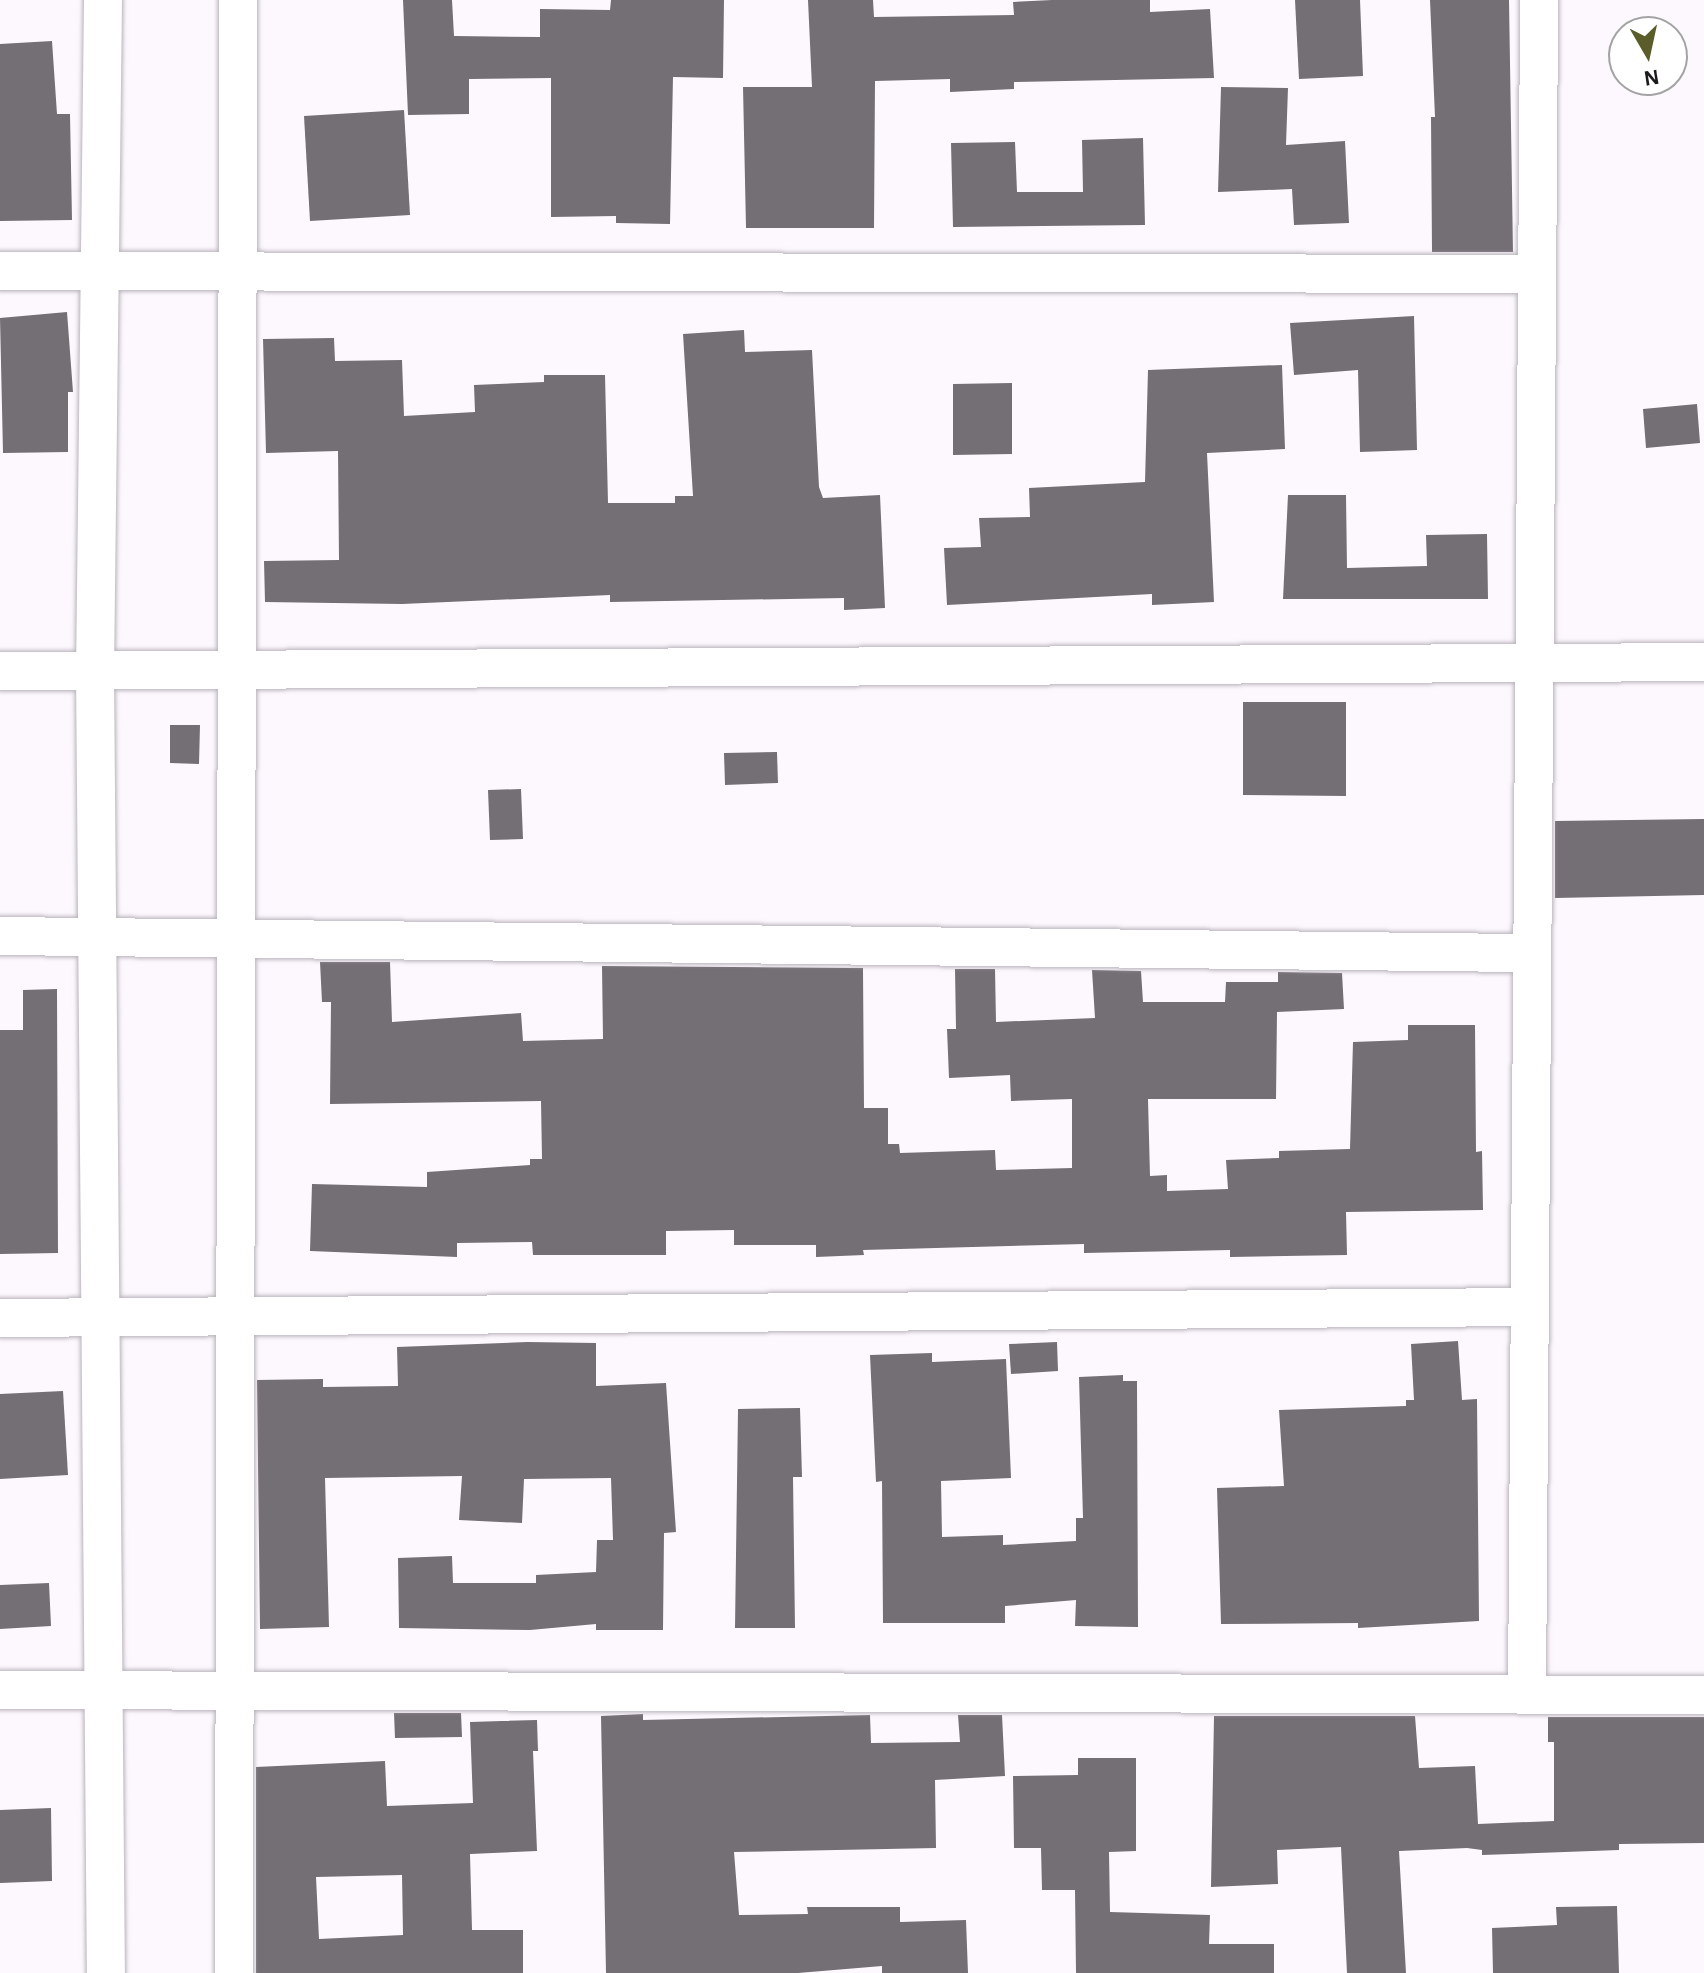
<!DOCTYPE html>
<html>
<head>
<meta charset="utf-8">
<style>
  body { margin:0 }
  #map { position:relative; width:1704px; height:1973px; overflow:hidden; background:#fdf8fe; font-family:"Alegreya Sans",sans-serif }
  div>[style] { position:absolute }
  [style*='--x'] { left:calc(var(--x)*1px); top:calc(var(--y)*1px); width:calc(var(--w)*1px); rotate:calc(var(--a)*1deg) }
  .building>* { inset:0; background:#746e75 }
  .roads { filter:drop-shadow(0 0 2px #b9b3bb) drop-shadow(0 0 2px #b9b3bb) }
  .street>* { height:38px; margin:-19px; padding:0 19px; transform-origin:19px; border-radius:19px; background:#fff }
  span { translate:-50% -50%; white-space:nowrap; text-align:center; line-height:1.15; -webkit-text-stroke:8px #fff; paint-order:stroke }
  .north { position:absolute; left:1608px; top:16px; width:80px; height:80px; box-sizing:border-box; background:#fff; border:2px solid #a4a3a4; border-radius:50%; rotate:171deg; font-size:22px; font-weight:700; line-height:32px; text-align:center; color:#1c1a1c }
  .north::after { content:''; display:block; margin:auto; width:28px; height:36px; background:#5a5c29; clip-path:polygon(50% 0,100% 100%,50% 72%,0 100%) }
</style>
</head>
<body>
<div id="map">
  <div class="building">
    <i style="clip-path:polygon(403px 0,452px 0,454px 36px,540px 37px,540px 9px,610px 10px,611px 0,724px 0,723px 78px,673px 77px,670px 224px,616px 223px,616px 216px,551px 217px,551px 78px,469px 79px,469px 114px,408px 115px)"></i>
    <i style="clip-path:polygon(808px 0,873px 0,874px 17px,1014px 15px,1013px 2px,1052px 0,1150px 0,1150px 12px,1210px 9px,1214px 78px,1014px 82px,1014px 89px,950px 92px,950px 79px,875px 81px,874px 228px,746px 228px,743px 87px,812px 87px)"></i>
    <i style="clip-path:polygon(1295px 0,1360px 0,1363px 76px,1299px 79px)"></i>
    <i style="clip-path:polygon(1430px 0,1509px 0,1513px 252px,1432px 252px,1431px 117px,1435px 117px)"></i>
    <i style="clip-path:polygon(52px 41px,57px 114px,70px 114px,72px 220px,0 221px,0 44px)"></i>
    <i style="clip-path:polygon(1221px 87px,1288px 88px,1286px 145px,1345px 141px,1349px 223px,1294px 225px,1292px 189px,1218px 192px)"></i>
    <i style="clip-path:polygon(404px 110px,410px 215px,310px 221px,304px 116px)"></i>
    <i style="clip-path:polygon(1143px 138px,1145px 225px,953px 227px,951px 143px,1015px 142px,1017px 192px,1083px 192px,1082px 140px)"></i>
    <i style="clip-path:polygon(67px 312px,73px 392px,68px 392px,68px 452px,3px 453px,0 318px)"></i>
    <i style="clip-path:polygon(1414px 316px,1417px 450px,1360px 452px,1358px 370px,1294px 375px,1290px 323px)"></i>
    <i style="clip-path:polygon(744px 330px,745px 352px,812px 350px,819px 487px,823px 498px,880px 495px,885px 608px,844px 610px,844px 598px,610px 602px,610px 595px,402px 604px,265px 602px,264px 561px,339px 560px,338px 451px,266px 453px,263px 339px,334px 338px,335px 361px,402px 360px,404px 416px,475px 412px,474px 385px,544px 382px,544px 375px,605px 375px,608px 503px,675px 503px,675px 496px,693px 496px,683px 334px)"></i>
    <i style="clip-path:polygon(1282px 365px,1285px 449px,1207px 453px,1214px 602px,1152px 605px,1152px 594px,947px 605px,944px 548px,981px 547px,979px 518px,1030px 517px,1029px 488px,1145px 482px,1148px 370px)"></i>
    <i style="clip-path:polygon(1012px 383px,1012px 454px,953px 455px,953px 384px)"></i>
    <i style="clip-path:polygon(1697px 404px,1700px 443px,1646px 448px,1643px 409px)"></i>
    <i style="clip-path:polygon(1288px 495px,1346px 495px,1347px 568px,1427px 566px,1426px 535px,1487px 534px,1488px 599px,1283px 599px)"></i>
    <i style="clip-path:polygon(1243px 702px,1346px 702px,1346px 796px,1243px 795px)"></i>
    <i style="clip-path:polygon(170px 725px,200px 725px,199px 764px,170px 763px)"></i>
    <i style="clip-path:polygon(777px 752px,778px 783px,725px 785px,724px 753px)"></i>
    <i style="clip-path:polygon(521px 789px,523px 839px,490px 840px,488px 790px)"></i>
    <i style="clip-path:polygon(1704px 819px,1704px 895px,1555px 898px,1555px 821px)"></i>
    <i style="clip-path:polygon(320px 962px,390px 962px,392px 1022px,521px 1013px,523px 1041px,603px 1039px,602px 966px,863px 968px,864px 1108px,888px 1108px,888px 1144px,899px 1144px,900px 1153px,995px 1150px,996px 1170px,1072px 1168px,1072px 1099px,1011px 1101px,1010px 1075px,949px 1078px,947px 1029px,956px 1029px,955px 969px,995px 969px,996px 1022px,1095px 1018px,1092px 970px,1141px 971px,1143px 1002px,1225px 1002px,1226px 982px,1278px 982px,1278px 972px,1342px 973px,1344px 1009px,1277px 1012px,1276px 1099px,1148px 1099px,1150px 1176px,1167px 1175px,1167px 1191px,1228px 1189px,1226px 1160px,1279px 1158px,1279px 1151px,1350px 1149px,1353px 1042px,1408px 1040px,1408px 1025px,1475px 1025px,1476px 1152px,1482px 1151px,1483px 1210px,1346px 1212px,1347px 1255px,1230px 1257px,1230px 1250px,1084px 1253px,1084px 1244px,863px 1250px,864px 1255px,816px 1257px,816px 1245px,734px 1245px,734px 1230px,666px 1231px,666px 1255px,533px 1255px,532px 1242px,457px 1243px,457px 1257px,310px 1251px,312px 1184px,427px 1187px,427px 1172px,530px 1165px,530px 1159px,542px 1159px,541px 1101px,330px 1104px,331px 1002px,322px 1002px)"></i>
    <i style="clip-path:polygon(57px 989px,58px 1253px,0 1254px,0 1030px,23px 1030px,23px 990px)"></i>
    <i style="clip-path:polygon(1458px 1341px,1462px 1400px,1477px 1399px,1479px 1621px,1358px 1628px,1358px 1623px,1221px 1624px,1217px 1488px,1284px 1486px,1279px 1410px,1406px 1406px,1406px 1400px,1414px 1400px,1411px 1344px)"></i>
    <i style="clip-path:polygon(527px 1342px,596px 1343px,596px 1386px,666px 1383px,676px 1532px,664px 1533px,663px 1630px,596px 1630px,596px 1624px,530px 1630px,399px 1628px,398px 1558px,452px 1556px,453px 1583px,536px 1583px,536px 1575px,596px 1572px,597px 1540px,613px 1540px,611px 1478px,524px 1479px,522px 1523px,459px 1520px,462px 1476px,325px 1478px,329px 1627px,260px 1629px,257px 1380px,323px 1379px,323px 1387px,398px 1386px,397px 1347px)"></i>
    <i style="clip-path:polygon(1057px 1342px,1058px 1371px,1011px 1374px,1009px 1344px)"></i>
    <i style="clip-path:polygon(932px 1353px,932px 1362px,1006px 1359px,1011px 1478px,941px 1481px,942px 1537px,1003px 1535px,1003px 1545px,1076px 1541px,1076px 1518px,1083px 1518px,1079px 1377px,1123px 1375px,1123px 1381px,1137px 1381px,1138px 1627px,1075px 1626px,1076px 1600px,1005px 1606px,1005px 1623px,883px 1623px,882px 1481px,876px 1482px,870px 1355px)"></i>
    <i style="clip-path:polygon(63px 1391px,68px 1475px,0 1479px,0 1394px)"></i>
    <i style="clip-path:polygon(800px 1408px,802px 1477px,793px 1477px,795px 1628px,735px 1628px,738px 1409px)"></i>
    <i style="clip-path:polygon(49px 1583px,51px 1626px,0 1629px,0 1585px)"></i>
    <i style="clip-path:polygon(394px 1713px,461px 1713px,462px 1737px,395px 1738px)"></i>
    <i style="clip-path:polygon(643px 1714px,643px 1720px,870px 1715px,871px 1743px,960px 1742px,958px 1715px,1002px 1715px,1005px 1776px,935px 1780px,936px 1848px,734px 1852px,739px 1915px,808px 1914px,807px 1907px,900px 1907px,900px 1922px,966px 1920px,968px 1973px,882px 1973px,882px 1966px,798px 1973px,606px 1973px,601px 1716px)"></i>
    <i style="clip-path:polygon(1214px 1716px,1415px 1716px,1419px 1768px,1475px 1766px,1478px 1824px,1554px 1821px,1554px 1742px,1548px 1742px,1548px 1717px,1704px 1717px,1704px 1843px,1619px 1844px,1619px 1850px,1482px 1855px,1482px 1850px,1467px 1848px,1399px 1851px,1406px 1973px,1347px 1973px,1341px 1847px,1277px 1850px,1278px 1884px,1211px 1887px)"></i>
    <i style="clip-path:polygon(evenodd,537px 1720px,538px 1751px,533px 1751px,537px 1851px,470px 1854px,472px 1930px,523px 1930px,523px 1973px,256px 1973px,256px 1767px,385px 1761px,387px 1806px,473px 1803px,470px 1722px,537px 1720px,402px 1875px,403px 1935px,319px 1939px,316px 1877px,402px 1875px)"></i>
    <i style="clip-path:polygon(1078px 1758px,1136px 1758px,1136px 1851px,1109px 1852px,1110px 1912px,1210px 1915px,1209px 1944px,1274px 1944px,1274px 1973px,1076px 1973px,1075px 1890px,1042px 1890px,1041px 1848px,1014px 1848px,1013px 1776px,1078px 1775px)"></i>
    <i style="clip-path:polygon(51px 1808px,52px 1881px,0 1883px,0 1810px)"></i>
    <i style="clip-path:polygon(1617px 1906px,1619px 1973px,1493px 1973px,1492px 1928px,1557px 1925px,1556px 1907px)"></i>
  </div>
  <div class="roads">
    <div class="street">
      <i style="--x:103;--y:0;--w:672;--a:90.68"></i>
      <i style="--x:95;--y:672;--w:1301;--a:89.52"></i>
      <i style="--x:0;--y:271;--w:1533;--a:0.11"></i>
      <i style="--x:0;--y:671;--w:1704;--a:-0.3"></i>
      <i style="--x:0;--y:936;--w:1531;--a:0.64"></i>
      <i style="--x:0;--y:1318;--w:1530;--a:-0.41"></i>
      <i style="--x:0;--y:1690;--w:1704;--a:0.17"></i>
      <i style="--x:1527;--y:1695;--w:1695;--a:-89.59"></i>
      <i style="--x:234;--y:1973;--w:1973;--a:-89.88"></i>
    </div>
  </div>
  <div class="north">N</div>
</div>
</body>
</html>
